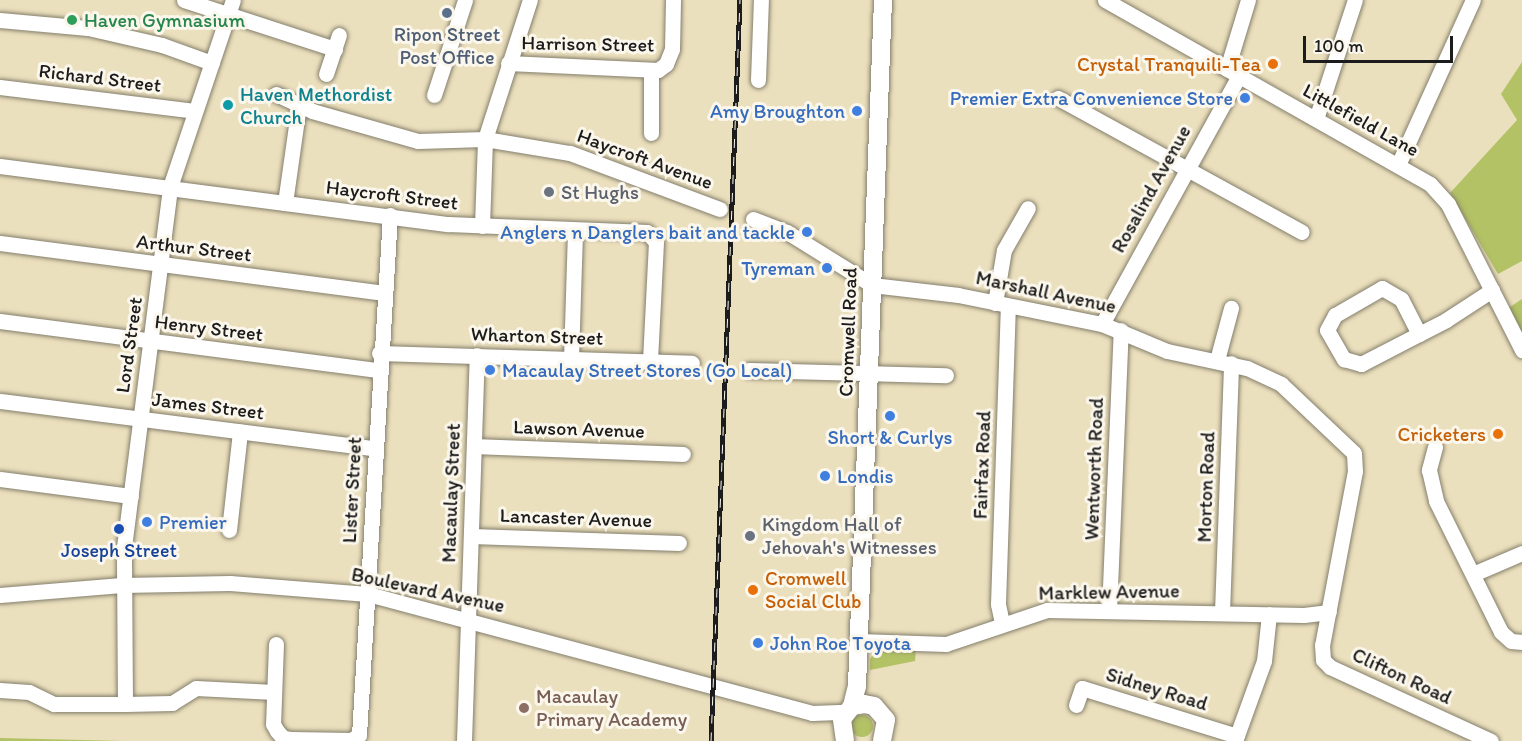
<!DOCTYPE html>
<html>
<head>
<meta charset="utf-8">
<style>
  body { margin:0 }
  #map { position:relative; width:1522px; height:741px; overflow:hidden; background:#ebe0bd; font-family:Itim,sans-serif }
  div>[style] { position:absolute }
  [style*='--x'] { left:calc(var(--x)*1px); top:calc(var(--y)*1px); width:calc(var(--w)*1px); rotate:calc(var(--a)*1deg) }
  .green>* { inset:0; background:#b2c265 }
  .round { border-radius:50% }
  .roads { filter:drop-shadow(0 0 2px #847e6c) drop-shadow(0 0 2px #847e6c) }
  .minor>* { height:15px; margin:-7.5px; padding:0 7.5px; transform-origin:7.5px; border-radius:7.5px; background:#fff }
  .major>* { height:18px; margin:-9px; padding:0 9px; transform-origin:9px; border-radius:9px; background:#fff }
  .rail>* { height:5px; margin-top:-2.5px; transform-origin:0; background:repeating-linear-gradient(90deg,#fbf7ec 0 9px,#1c1c1c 0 18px); box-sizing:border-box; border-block:2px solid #1c1c1c }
  .dots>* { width:16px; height:16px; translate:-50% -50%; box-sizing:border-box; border:3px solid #fbf7ec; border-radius:50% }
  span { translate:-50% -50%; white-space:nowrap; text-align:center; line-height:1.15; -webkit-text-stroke:6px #fbf7ec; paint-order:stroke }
  .leisure-label { font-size:20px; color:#27864d }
  .left { translate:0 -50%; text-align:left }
  .service-label { font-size:20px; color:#4e5e75 }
  .street-label { font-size:20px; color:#1c1c1c }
  .food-label { font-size:20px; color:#c56008 }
  .right { translate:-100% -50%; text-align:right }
  .culture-label { font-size:20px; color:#0d838f }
  .shop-label { font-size:20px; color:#366cbe }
  .worship-label { font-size:20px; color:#5b616d }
  .transit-label { font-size:20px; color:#164399 }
  .education-label { font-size:20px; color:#785e54 }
  .scale { position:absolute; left:1303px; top:36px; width:150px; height:27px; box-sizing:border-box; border:3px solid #1c1c1c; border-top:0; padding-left:8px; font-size:18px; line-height:21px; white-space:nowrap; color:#1c1c1c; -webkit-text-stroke:4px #fbf7ec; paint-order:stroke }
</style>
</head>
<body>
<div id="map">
  <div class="green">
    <i style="clip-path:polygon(1522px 62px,1522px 261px,1498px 274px,1450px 193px,1517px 120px,1501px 94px)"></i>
    <i style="clip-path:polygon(1522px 299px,1522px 338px,1507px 309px)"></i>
    <i style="clip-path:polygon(878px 647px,916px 649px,915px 661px,870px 670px,870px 659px)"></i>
    <i class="round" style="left:851px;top:715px;width:22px;height:22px"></i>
    <i style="clip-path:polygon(0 738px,124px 741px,0 741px)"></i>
  </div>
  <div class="roads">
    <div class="minor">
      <i style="--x:184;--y:0;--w:159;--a:18"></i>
      <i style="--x:1105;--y:0;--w:373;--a:29.5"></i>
      <i style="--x:1430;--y:184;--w:27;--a:48"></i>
      <i style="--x:1448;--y:204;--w:164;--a:63.1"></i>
      <i style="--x:0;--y:20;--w:88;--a:5.2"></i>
      <i style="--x:88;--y:28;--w:76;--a:12.9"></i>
      <i style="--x:162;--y:45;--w:53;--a:19.8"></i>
      <i style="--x:508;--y:63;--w:150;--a:2.7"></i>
      <i style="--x:658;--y:70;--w:10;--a:-37"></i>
      <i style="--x:666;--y:64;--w:16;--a:-68"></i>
      <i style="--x:672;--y:49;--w:49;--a:-88.8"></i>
      <i style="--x:1227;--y:69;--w:72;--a:-73.1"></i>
      <i style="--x:326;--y:74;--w:41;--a:-71.6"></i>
      <i style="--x:758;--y:80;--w:80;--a:-87.9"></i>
      <i style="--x:0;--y:87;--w:196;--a:7"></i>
      <i style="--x:276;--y:94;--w:40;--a:25"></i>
      <i style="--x:312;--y:111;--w:110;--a:15.8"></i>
      <i style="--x:418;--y:141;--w:67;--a:-1.7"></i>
      <i style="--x:485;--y:139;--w:86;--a:9.4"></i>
      <i style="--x:570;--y:153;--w:160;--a:20.5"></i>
      <i style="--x:434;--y:95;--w:100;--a:-71.9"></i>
      <i style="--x:1058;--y:98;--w:278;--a:28.8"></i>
      <i style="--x:1316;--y:119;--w:125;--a:-71.9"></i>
      <i style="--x:651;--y:133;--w:63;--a:-90"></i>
      <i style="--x:1398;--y:165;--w:181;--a:-65.6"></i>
      <i style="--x:0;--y:166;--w:452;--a:7.4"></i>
      <i style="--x:448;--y:224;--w:199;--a:2.3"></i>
      <i style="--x:647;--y:232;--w:13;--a:48"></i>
      <i style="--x:656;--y:242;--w:120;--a:92.9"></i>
      <i style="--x:285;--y:203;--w:99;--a:-81.9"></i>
      <i style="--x:753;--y:219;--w:36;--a:21"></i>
      <i style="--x:787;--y:232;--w:100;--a:31.9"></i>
      <i style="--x:872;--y:285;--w:87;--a:6.6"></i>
      <i style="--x:958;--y:295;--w:147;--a:11.4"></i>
      <i style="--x:1102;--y:324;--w:70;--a:22.6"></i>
      <i style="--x:1167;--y:351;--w:82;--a:12"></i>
      <i style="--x:1247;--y:368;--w:38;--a:25"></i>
      <i style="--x:1281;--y:384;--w:100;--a:43.4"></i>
      <i style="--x:1354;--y:453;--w:18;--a:87"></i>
      <i style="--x:1355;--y:471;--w:177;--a:100.7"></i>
      <i style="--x:1322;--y:645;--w:15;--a:86"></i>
      <i style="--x:1323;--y:660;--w:10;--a:45"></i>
      <i style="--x:1330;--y:667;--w:177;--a:24.7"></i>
      <i style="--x:482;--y:226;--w:87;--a:-88"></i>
      <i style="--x:485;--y:139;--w:146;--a:-72.1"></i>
      <i style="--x:0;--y:243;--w:386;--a:7.4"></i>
      <i style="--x:995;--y:303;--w:54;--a:-80.4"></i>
      <i style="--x:1004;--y:250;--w:48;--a:-60.3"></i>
      <i style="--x:0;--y:321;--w:381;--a:7.4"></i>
      <i style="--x:1102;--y:324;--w:283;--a:-61.1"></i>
      <i style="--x:1419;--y:334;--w:39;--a:-117"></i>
      <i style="--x:1401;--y:299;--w:22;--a:-150"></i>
      <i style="--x:1382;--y:288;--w:54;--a:150.1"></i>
      <i style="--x:1335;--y:315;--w:17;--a:118"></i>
      <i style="--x:1327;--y:330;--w:34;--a:60"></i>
      <i style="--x:1344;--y:359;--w:18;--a:16"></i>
      <i style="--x:1361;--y:364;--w:65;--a:-27.3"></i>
      <i style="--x:1419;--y:334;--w:30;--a:-27"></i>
      <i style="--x:1446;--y:320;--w:55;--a:-33.1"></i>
      <i style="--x:379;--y:353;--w:313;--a:1.8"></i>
      <i style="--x:571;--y:359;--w:128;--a:-88.2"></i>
      <i style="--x:1217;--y:360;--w:54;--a:-74.9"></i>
      <i style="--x:749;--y:370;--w:197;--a:1.5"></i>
      <i style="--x:0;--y:401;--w:377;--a:7.2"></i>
      <i style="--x:474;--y:446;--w:209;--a:2.2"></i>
      <i style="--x:1435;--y:447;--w:24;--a:105"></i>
      <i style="--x:1429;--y:470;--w:32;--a:77"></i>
      <i style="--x:1436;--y:501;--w:146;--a:63.6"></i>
      <i style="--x:1501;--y:632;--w:13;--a:42"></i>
      <i style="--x:1511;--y:641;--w:11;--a:5"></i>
      <i style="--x:0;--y:479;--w:132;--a:7.4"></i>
      <i style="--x:229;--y:530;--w:99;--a:-83.6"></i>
      <i style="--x:471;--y:536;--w:208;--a:1.9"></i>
      <i style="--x:1473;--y:574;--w:53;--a:-23.2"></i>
      <i style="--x:0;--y:595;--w:122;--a:-4.7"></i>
      <i style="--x:122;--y:585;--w:108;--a:-1.1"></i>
      <i style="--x:230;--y:583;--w:138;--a:4.6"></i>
      <i style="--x:368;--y:594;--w:460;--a:15"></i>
      <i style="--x:812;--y:713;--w:34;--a:-2"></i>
      <i style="--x:1109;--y:611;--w:281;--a:-87.6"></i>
      <i style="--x:1222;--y:612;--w:249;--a:-87.9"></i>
      <i style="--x:1002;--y:623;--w:19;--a:-102"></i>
      <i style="--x:998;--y:604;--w:296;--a:-88.1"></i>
      <i style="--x:859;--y:641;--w:87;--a:2"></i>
      <i style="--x:946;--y:644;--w:107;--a:-18.6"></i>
      <i style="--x:1047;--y:610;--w:257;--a:1.1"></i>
      <i style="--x:1304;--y:615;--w:25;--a:-7"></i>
      <i style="--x:276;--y:644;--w:80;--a:92.1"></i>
      <i style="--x:273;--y:724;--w:8;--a:60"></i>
      <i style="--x:277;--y:731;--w:9;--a:49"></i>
      <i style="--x:283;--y:738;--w:8;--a:7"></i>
      <i style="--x:291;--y:739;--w:60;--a:1"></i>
      <i style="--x:351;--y:740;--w:9;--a:-32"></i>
      <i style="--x:359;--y:735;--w:521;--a:-86.59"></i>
      <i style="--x:0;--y:690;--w:29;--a:4"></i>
      <i style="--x:29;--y:692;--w:28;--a:26"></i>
      <i style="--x:54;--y:704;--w:71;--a:0"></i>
      <i style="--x:125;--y:704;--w:47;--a:-1.2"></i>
      <i style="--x:172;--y:703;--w:28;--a:-32"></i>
      <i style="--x:196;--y:688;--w:78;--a:2.9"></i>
      <i style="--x:125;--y:704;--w:157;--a:-90.4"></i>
      <i style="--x:124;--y:547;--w:363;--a:-82.7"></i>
      <i style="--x:170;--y:187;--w:197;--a:-71.4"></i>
      <i style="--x:1076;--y:705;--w:18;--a:-71"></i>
      <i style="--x:1082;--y:688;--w:162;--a:17.2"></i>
      <i style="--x:464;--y:741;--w:386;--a:-88.1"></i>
      <i style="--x:1235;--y:741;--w:85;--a:-70.1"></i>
      <i style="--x:1264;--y:661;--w:47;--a:-83.9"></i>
    </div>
    <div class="major">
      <i style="--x:852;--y:706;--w:21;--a:-76"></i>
      <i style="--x:857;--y:686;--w:686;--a:-87.83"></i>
      <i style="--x:845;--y:741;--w:22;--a:-98"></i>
      <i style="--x:842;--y:719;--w:16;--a:-52"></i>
      <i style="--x:852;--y:706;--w:12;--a:-9"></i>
      <i style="--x:864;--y:704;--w:10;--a:11"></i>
      <i style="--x:874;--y:706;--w:18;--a:49"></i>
      <i style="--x:886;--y:720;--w:21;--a:101"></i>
    </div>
  </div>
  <div class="rail">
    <i style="--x:711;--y:741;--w:742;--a:-87.76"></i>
  </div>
  <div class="dots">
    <i style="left:447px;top:13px;background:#5c6f8a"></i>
    <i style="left:72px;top:20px;background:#2e9e5b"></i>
    <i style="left:1273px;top:64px;background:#e8710a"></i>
    <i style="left:1245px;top:98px;background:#3f7fe0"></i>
    <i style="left:228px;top:105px;background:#0f9aa8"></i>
    <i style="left:857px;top:111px;background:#3f7fe0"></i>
    <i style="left:549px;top:192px;background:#6b7280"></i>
    <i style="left:807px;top:232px;background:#3f7fe0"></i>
    <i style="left:827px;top:268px;background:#3f7fe0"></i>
    <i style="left:490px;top:370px;background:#3f7fe0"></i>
    <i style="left:890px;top:416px;background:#3f7fe0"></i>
    <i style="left:1498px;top:434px;background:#e8710a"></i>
    <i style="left:825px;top:476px;background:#3f7fe0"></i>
    <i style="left:147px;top:522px;background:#3f7fe0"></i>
    <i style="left:119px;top:529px;background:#1a4fb4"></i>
    <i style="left:750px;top:536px;background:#6b7280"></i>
    <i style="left:753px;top:590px;background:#e8710a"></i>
    <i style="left:758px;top:643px;background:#3f7fe0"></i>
    <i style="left:524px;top:708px;background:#8d6e63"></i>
  </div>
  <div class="leisure-label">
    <span class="left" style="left:84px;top:20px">Haven Gymnasium</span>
  </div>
  <div class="service-label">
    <span style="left:447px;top:46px">Ripon Street<br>Post Office</span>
  </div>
  <div class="street-label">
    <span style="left:588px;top:44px;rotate:1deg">Harrison Street</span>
    <span style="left:100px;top:78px;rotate:7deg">Richard Street</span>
    <span style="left:1361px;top:120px;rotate:29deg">Littlefield Lane</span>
    <span style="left:645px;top:159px;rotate:20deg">Haycroft Avenue</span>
    <span style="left:1151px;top:189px;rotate:-61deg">Rosalind Avenue</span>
    <span style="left:392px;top:195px;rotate:7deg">Haycroft Street</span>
    <span style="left:194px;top:248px;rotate:7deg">Arthur Street</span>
    <span style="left:1046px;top:292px;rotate:12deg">Marshall Avenue</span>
    <span style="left:209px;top:328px;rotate:7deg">Henry Street</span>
    <span style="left:848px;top:332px;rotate:-88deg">Cromwell Road</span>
    <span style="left:537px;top:336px;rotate:2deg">Wharton Street</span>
    <span style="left:129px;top:345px;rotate:-82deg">Lord Street</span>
    <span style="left:208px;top:406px;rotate:7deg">James Street</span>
    <span style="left:579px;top:429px;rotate:2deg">Lawson Avenue</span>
    <span style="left:982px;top:465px;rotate:-88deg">Fairfax Road</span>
    <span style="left:1094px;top:469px;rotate:-88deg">Wentworth Road</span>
    <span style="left:1206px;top:487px;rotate:-88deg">Morton Road</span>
    <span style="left:352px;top:490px;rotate:-87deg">Lister Street</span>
    <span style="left:451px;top:493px;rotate:-88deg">Macaulay Street</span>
    <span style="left:576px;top:518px;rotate:2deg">Lancaster Avenue</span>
    <span style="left:428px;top:590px;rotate:12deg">Boulevard Avenue</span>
    <span style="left:1109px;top:592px;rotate:-1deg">Marklew Avenue</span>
    <span style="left:1402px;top:676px;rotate:25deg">Clifton Road</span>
    <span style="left:1157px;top:689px;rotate:17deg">Sidney Road</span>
  </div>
  <div class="food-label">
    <span class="right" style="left:1261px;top:64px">Crystal Tranquili-Tea</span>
    <span class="right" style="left:1486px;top:434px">Cricketers</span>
    <span class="left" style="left:765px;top:590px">Cromwell<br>Social Club</span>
  </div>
  <div class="culture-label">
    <span class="left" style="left:240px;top:106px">Haven Methordist<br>Church</span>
  </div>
  <div class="shop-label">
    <span class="right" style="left:1233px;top:98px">Premier Extra Convenience Store</span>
    <span class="right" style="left:845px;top:111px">Amy Broughton</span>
    <span class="right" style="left:795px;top:232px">Anglers n Danglers bait and tackle</span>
    <span class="right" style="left:815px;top:268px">Tyreman</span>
    <span class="left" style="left:502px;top:370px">Macaulay Street Stores (Go Local)</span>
    <span style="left:890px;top:437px">Short &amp; Curlys</span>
    <span class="left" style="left:837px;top:476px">Londis</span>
    <span class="left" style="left:159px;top:522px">Premier</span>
    <span class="left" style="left:770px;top:643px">John Roe Toyota</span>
  </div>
  <div class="worship-label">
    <span class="left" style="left:561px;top:192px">St Hughs</span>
    <span class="left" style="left:762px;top:536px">Kingdom Hall of<br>Jehovah's Witnesses</span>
  </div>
  <div class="transit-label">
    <span style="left:119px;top:550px">Joseph Street</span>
  </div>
  <div class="education-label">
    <span class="left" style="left:536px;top:708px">Macaulay<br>Primary Academy</span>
  </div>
  <div class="scale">100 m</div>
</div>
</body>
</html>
